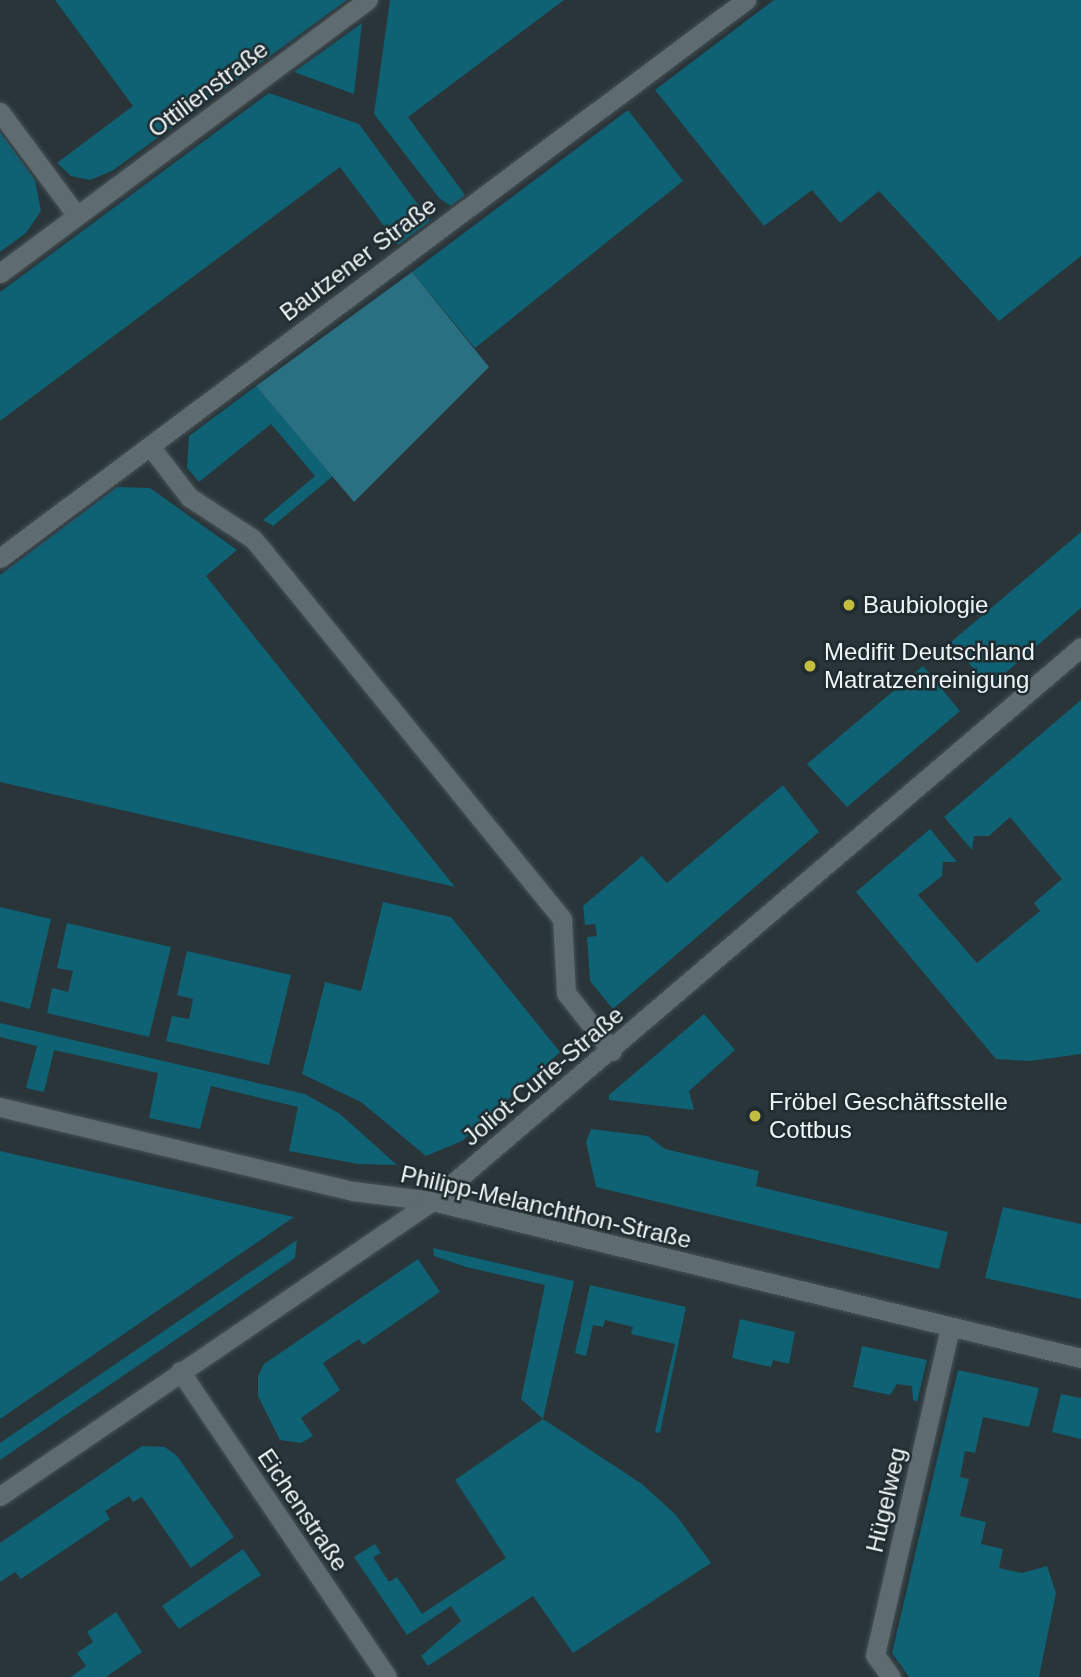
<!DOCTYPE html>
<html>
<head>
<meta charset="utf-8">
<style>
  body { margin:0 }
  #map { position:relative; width:1081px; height:1677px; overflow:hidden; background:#293539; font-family:Arial,sans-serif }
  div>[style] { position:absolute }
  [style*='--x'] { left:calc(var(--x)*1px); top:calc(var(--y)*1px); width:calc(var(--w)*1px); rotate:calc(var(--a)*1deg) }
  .green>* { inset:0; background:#0f6174 }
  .forest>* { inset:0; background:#297083 }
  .roads { filter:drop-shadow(0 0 2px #465154) drop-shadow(0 0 2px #465154) }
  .service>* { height:19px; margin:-9.5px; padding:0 9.5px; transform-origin:9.5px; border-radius:9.5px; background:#5e6b6f }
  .minor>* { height:19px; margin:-9.5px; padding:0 9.5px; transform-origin:9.5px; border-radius:9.5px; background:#5e6b6f }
  .dots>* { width:19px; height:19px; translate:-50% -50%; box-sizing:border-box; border:4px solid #202b2f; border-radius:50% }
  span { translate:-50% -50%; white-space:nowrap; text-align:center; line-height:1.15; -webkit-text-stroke:5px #202b2f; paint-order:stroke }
  .street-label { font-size:24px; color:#edf5f8 }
  .poi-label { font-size:24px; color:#edf5f8 }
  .left { translate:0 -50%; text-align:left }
</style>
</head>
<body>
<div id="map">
  <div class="green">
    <i style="clip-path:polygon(55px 0,347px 0,112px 171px,90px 180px,71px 176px,57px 163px,133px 106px)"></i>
    <i style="clip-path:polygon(390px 0,564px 0,408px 117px,465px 195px,451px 206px,439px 198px,374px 114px)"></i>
    <i style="clip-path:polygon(774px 0,1081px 0,1081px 256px,999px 321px,879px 191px,840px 223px,812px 190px,764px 226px,655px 90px)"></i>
    <i style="clip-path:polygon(362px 23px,354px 94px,294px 72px)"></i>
    <i style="clip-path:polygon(269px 93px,359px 124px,430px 221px,398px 245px,340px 167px,0 421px,0 292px)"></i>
    <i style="clip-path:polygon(628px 110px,683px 181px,475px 348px,412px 272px)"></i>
    <i style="clip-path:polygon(0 132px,35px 180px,41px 211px,26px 233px,0 252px)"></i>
    <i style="clip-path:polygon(256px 386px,333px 476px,273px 526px,263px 520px,315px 476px,271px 424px,199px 482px,187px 468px,189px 436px)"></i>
    <i style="clip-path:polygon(117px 487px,150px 488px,237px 550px,206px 576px,455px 887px,0 782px,0 575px)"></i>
    <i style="clip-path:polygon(1081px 532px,1081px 608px,989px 687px,951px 642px)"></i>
    <i style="clip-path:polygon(923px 666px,960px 711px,847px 807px,807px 764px)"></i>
    <i style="clip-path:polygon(1081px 700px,1081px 1054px,1030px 1061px,996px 1059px,856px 892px,930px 829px,957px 862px,943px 862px,942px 876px,918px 895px,977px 963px,1040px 911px,1034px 903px,1062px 879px,1010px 817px,989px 836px,974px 836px,972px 850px,944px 817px)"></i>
    <i style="clip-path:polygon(783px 785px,819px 832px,613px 1009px,590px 981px,587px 937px,597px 936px,595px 924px,585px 925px,583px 906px,642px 856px,667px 883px)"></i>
    <i style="clip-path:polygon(383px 902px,451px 917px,560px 1052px,462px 1141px,426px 1156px,361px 1102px,302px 1074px,325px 982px,361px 991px)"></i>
    <i style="clip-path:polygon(0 907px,51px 919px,30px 1009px,0 1001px)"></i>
    <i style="clip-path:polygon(67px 923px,171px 947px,149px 1037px,47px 1013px,52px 988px,68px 992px,73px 971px,57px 968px)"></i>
    <i style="clip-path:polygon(187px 951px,291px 975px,269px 1065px,166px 1041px,172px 1016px,189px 1019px,193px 999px,177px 995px)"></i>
    <i style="clip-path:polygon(704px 1014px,735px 1050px,689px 1091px,694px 1110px,609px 1100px,609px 1095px)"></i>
    <i style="clip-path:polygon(0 1023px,305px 1094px,340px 1114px,397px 1165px,358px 1164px,289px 1151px,298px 1107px,211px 1086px,200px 1129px,149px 1118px,158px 1073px,54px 1050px,44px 1092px,26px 1088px,37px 1046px,0 1037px)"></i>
    <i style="clip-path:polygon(591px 1129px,648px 1136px,665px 1149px,759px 1171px,756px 1186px,948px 1232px,939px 1269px,596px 1187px,586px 1142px)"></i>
    <i style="clip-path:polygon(0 1151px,294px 1217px,0 1419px)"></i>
    <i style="clip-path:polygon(1003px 1207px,1081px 1224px,1081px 1299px,985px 1278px)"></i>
    <i style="clip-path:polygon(297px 1240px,295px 1258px,0 1460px,0 1443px)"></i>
    <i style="clip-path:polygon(433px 1248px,574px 1281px,543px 1419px,642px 1484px,676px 1515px,711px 1563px,573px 1653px,533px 1596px,428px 1666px,421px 1656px,461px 1621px,451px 1606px,407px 1635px,354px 1557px,375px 1544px,381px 1553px,373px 1557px,389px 1582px,397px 1577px,422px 1614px,506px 1558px,455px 1480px,543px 1419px,521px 1399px,545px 1285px,466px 1267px,434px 1256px)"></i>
    <i style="clip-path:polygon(418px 1259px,440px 1292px,363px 1345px,359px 1339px,323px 1363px,340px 1390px,301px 1418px,313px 1436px,301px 1443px,280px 1440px,258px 1396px,258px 1376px,264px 1364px)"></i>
    <i style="clip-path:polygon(590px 1285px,686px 1307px,660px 1433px,655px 1432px,675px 1344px,631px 1334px,633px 1327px,605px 1320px,603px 1327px,593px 1325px,586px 1356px,575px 1353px)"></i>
    <i style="clip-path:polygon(740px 1319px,795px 1332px,789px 1364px,773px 1360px,771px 1367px,732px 1358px)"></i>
    <i style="clip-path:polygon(862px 1346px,927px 1360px,917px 1402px,913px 1400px,912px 1386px,897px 1384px,890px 1395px,853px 1387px)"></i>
    <i style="clip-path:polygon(958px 1370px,1039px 1388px,1029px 1427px,983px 1417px,975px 1453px,965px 1451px,960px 1477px,969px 1479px,960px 1516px,986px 1522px,981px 1544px,1003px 1549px,999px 1568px,1022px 1573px,1047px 1566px,1056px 1593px,1039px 1677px,909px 1677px,892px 1653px)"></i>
    <i style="clip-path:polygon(1061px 1394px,1081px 1398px,1081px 1439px,1052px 1432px)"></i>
    <i style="clip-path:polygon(142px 1446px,165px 1447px,177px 1456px,234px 1537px,191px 1568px,142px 1497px,133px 1502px,129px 1496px,105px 1511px,110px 1519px,21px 1579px,15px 1572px,0 1582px,0 1543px)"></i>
    <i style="clip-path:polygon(243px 1549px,261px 1575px,179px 1629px,162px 1606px)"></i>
    <i style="clip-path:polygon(116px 1612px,142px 1652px,106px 1677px,71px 1677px,86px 1666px,77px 1653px,93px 1642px,87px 1632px)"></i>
  </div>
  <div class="forest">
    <i style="clip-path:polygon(412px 272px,489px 367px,354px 502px,256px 386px)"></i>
  </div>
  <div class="roads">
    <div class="service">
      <i style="--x:891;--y:1677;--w:27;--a:-126"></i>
      <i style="--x:875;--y:1655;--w:335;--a:-77.1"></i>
    </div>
    <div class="minor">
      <i style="--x:0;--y:112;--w:129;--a:53.5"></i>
      <i style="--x:0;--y:273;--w:458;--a:-36.6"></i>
      <i style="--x:150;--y:446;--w:64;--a:52.6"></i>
      <i style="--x:189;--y:497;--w:75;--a:33.1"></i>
      <i style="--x:252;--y:538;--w:18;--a:49"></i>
      <i style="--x:264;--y:552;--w:473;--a:50.9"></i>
      <i style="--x:562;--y:919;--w:74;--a:86.9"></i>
      <i style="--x:566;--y:993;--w:74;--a:51.6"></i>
      <i style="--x:0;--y:558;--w:932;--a:-36.8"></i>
      <i style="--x:0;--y:1107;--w:363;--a:13.4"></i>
      <i style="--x:353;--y:1191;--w:80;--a:7.2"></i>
      <i style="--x:432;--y:1201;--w:668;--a:13.6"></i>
      <i style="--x:180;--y:1371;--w:369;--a:55.9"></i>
      <i style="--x:0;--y:1496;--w:523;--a:-34.33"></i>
      <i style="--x:432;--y:1201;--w:853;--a:-40.48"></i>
    </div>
  </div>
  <div class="dots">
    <i style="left:849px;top:605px;background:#c3bd3f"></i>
    <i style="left:810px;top:666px;background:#c3bd3f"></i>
    <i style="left:755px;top:1116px;background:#c3bd3f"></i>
  </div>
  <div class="street-label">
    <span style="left:208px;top:89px;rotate:-37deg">Ottilienstraße</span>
    <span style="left:358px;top:259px;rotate:-37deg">Bautzener Straße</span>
    <span style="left:543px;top:1076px;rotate:-40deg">Joliot-Curie-Straße</span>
    <span style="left:546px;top:1207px;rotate:13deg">Philipp-Melanchthon-Straße</span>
    <span style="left:886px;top:1500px;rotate:-77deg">Hügelweg</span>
    <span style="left:303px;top:1510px;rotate:56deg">Eichenstraße</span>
  </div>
  <div class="poi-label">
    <span class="left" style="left:863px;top:605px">Baubiologie</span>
    <span class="left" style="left:824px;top:666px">Medifit Deutschland<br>Matratzenreinigung</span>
    <span class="left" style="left:769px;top:1116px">Fröbel Geschäftsstelle<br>Cottbus</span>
  </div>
</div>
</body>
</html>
